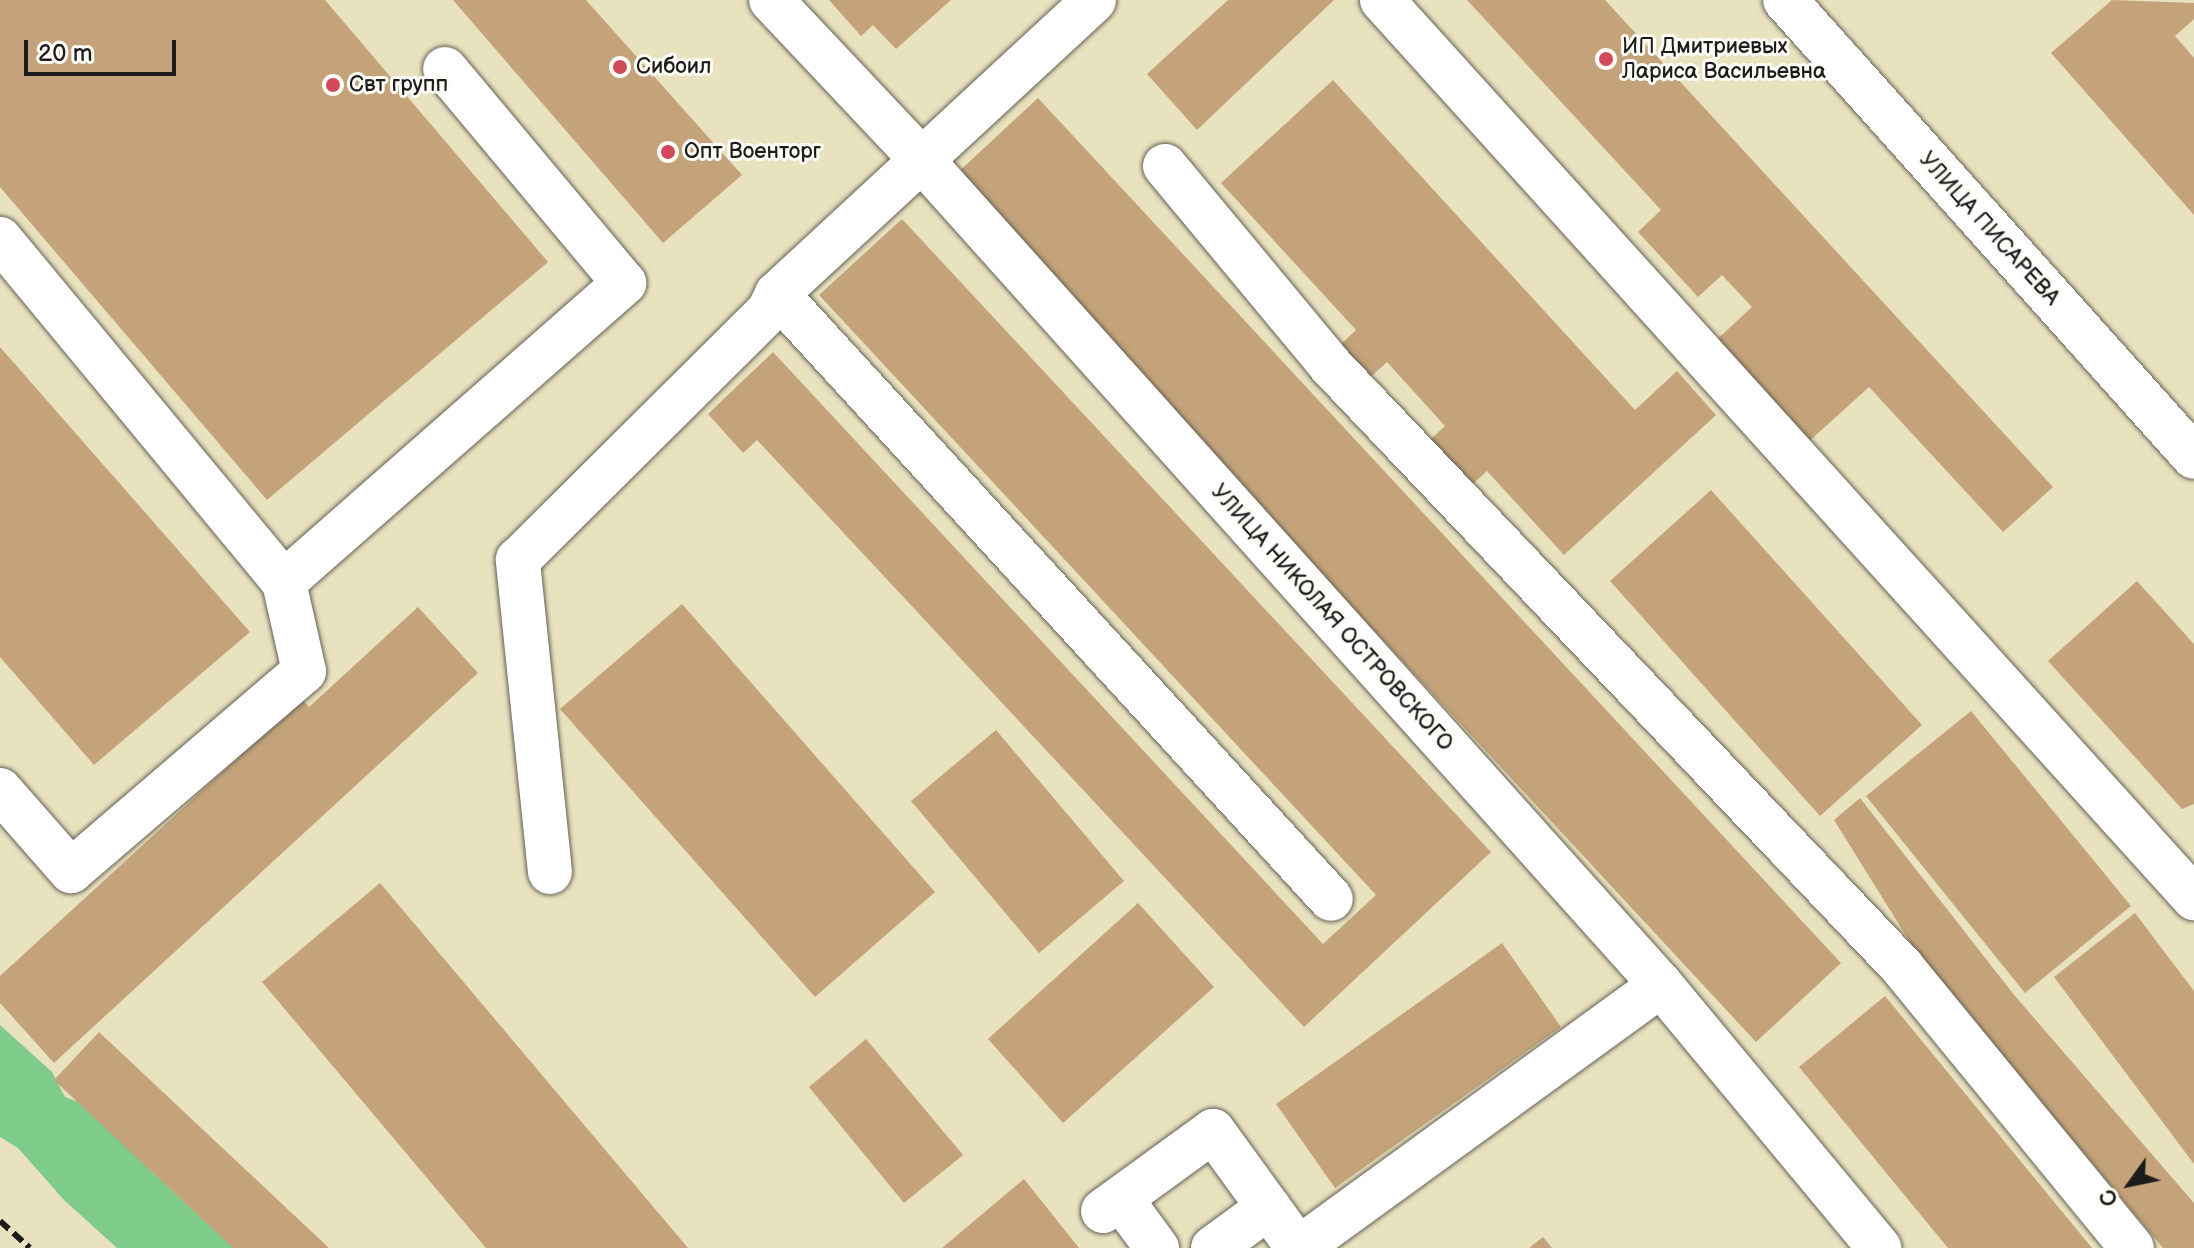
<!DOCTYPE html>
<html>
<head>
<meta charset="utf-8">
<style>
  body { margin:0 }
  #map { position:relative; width:2194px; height:1248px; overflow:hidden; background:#e9e2bf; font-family:"Balsamiq Sans",sans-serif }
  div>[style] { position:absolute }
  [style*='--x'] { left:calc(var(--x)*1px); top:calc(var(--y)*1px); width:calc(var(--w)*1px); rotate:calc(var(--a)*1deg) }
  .green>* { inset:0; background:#7fcb89 }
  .building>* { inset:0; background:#c4a37a }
  .roads { filter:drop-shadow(0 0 2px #646155) drop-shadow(0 0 2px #646155) }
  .minor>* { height:44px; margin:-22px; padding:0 22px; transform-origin:22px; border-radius:22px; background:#fff }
  .major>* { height:44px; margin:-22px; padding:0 22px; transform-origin:22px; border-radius:22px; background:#fff }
  .rail>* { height:6px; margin-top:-3px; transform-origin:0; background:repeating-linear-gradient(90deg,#1c1c1c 0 12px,transparent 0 18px) }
  .dots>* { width:22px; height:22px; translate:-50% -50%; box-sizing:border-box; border:4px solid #fdfcf7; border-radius:50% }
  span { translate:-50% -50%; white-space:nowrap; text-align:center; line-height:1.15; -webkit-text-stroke:6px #fdfcf7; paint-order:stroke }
  .poi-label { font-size:22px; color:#1c1c1c }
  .left { translate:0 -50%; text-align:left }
  .street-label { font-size:22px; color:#1c1c1c }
  .north { position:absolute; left:2090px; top:1144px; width:80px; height:80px; -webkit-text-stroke:6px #fdfcf7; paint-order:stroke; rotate:237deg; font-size:22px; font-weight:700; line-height:32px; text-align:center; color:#1c1c1c }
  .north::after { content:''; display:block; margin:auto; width:28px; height:36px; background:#1c1c1c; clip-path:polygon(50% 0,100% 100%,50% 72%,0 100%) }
  .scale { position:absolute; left:24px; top:40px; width:152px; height:36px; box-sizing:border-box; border:4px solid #1c1c1c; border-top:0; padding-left:10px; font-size:24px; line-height:28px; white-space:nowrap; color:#1c1c1c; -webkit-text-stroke:6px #fdfcf7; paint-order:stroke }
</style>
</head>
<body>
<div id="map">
  <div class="green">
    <i style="clip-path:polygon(0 1025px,52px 1072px,65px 1097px,88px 1106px,155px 1175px,219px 1225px,239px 1248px,117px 1248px,64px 1200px,18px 1148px,0 1137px)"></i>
  </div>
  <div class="building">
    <i style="clip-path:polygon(0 0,325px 0,548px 262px,267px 500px,0 187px)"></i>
    <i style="clip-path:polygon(453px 0,586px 0,742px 175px,663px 243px)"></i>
    <i style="clip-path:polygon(829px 0,951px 0,896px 49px,873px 25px,861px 36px)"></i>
    <i style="clip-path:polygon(1228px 0,1334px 0,1197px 130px,1147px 74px)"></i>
    <i style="clip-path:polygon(1467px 0,1605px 0,2053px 487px,2003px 532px,1869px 387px,1805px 445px,1712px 344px,1752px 307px,1722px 275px,1698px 297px,1638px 232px,1661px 210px)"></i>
    <i style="clip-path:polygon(2112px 0,2194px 3px,2194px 19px,2175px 36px,2194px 58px,2194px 215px,2051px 53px)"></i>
    <i style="clip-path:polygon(1333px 80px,1635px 410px,1677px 371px,1716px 415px,1564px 555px,1487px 471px,1461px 495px,1419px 450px,1445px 426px,1387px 362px,1365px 382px,1336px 349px,1356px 330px,1221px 183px)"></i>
    <i style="clip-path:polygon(1038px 98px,1841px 963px,1756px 1042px,953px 177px)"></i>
    <i style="clip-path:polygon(902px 219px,1491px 852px,1304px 1027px,757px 440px,743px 453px,708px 414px,773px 352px,1323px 944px,1376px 895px,819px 295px)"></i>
    <i style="clip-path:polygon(0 347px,250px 632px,94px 765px,0 657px)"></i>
    <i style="clip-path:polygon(1711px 490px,1922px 725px,1820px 816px,1610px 581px)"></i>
    <i style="clip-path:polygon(2137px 581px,2194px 644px,2194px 804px,2182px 809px,2048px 661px)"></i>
    <i style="clip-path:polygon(682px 604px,935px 892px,815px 997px,560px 709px)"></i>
    <i style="clip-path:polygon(418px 607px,478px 673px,54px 1063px,0 1003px,0 976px,302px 699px,309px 707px)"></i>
    <i style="clip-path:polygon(1971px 711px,2131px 906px,2025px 993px,1866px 796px)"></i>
    <i style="clip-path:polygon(996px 730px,1124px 881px,1039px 953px,911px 801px)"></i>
    <i style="clip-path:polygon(1860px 798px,2015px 996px,2194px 1203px,2194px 1248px,2163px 1248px,1918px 955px,1834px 820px)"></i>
    <i style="clip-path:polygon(380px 883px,688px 1248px,486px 1248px,262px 982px)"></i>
    <i style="clip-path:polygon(1138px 903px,1214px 987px,1063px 1123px,988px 1039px)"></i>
    <i style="clip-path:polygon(2135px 913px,2194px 991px,2194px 1164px,2054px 977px)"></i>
    <i style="clip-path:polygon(1502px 943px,1561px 1027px,1335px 1188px,1276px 1104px)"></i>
    <i style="clip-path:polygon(1885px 996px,2092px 1248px,1948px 1248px,1799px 1067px)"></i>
    <i style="clip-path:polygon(99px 1032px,329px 1248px,233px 1248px,54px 1080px)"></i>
    <i style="clip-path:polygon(866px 1039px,963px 1155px,904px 1203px,809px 1087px)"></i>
    <i style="clip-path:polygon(1024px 1179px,1079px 1248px,942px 1248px)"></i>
    <i style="clip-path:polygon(1543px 1237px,1552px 1248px,1529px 1248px)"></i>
  </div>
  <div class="roads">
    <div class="minor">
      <i style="--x:771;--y:0;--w:217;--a:46.7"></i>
      <i style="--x:920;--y:158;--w:1110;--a:48.14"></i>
      <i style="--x:1661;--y:985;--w:342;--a:50.3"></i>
      <i style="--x:1382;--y:0;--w:1211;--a:47.88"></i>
      <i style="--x:1165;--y:166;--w:259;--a:50.3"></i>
      <i style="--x:1330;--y:365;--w:830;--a:46.46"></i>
      <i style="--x:1902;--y:967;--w:363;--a:50.7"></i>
      <i style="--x:0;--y:239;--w:445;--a:50.4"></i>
      <i style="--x:284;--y:582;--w:453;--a:-41.3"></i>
      <i style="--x:624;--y:283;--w:279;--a:-129.9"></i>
      <i style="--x:777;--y:294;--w:820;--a:47.52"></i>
      <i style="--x:0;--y:790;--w:108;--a:48.8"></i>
      <i style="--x:71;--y:871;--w:307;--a:-40.6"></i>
      <i style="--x:304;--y:671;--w:91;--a:-102.7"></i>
      <i style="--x:550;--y:872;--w:314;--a:-95.9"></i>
      <i style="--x:518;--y:560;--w:352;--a:-44.8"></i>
      <i style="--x:768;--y:312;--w:20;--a:-63"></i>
      <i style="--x:777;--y:294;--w:432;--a:-42.8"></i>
      <i style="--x:1121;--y:1199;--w:61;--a:53.7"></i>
      <i style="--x:1103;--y:1211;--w:136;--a:-36"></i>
      <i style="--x:1213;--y:1131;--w:145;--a:54"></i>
      <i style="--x:1213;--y:1248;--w:69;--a:-36.2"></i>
      <i style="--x:1299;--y:1248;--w:447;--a:-36"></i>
    </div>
    <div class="major">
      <i style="--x:1785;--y:0;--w:613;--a:48.17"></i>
    </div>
  </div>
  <div class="rail">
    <i style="--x:0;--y:1221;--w:40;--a:42"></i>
  </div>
  <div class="dots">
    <i style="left:1606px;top:59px;background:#d1495b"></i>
    <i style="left:620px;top:67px;background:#d1495b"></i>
    <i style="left:333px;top:85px;background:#d1495b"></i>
    <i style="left:668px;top:152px;background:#d1495b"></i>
  </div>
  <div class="poi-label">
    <span class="left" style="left:1622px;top:59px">ИП Дмитриевых<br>Лариса Васильевна</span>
    <span class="left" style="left:636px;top:67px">Сибоил</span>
    <span class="left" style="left:349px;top:85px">Свт групп</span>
    <span class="left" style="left:684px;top:152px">Опт Военторг</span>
  </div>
  <div class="street-label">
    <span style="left:1989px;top:229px;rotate:48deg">УЛИЦА ПИСАРЕВА</span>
    <span style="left:1332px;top:618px;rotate:48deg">УЛИЦА НИКОЛАЯ ОСТРОВСКОГО</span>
  </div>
  <div class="north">С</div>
  <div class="scale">20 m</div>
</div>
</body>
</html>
